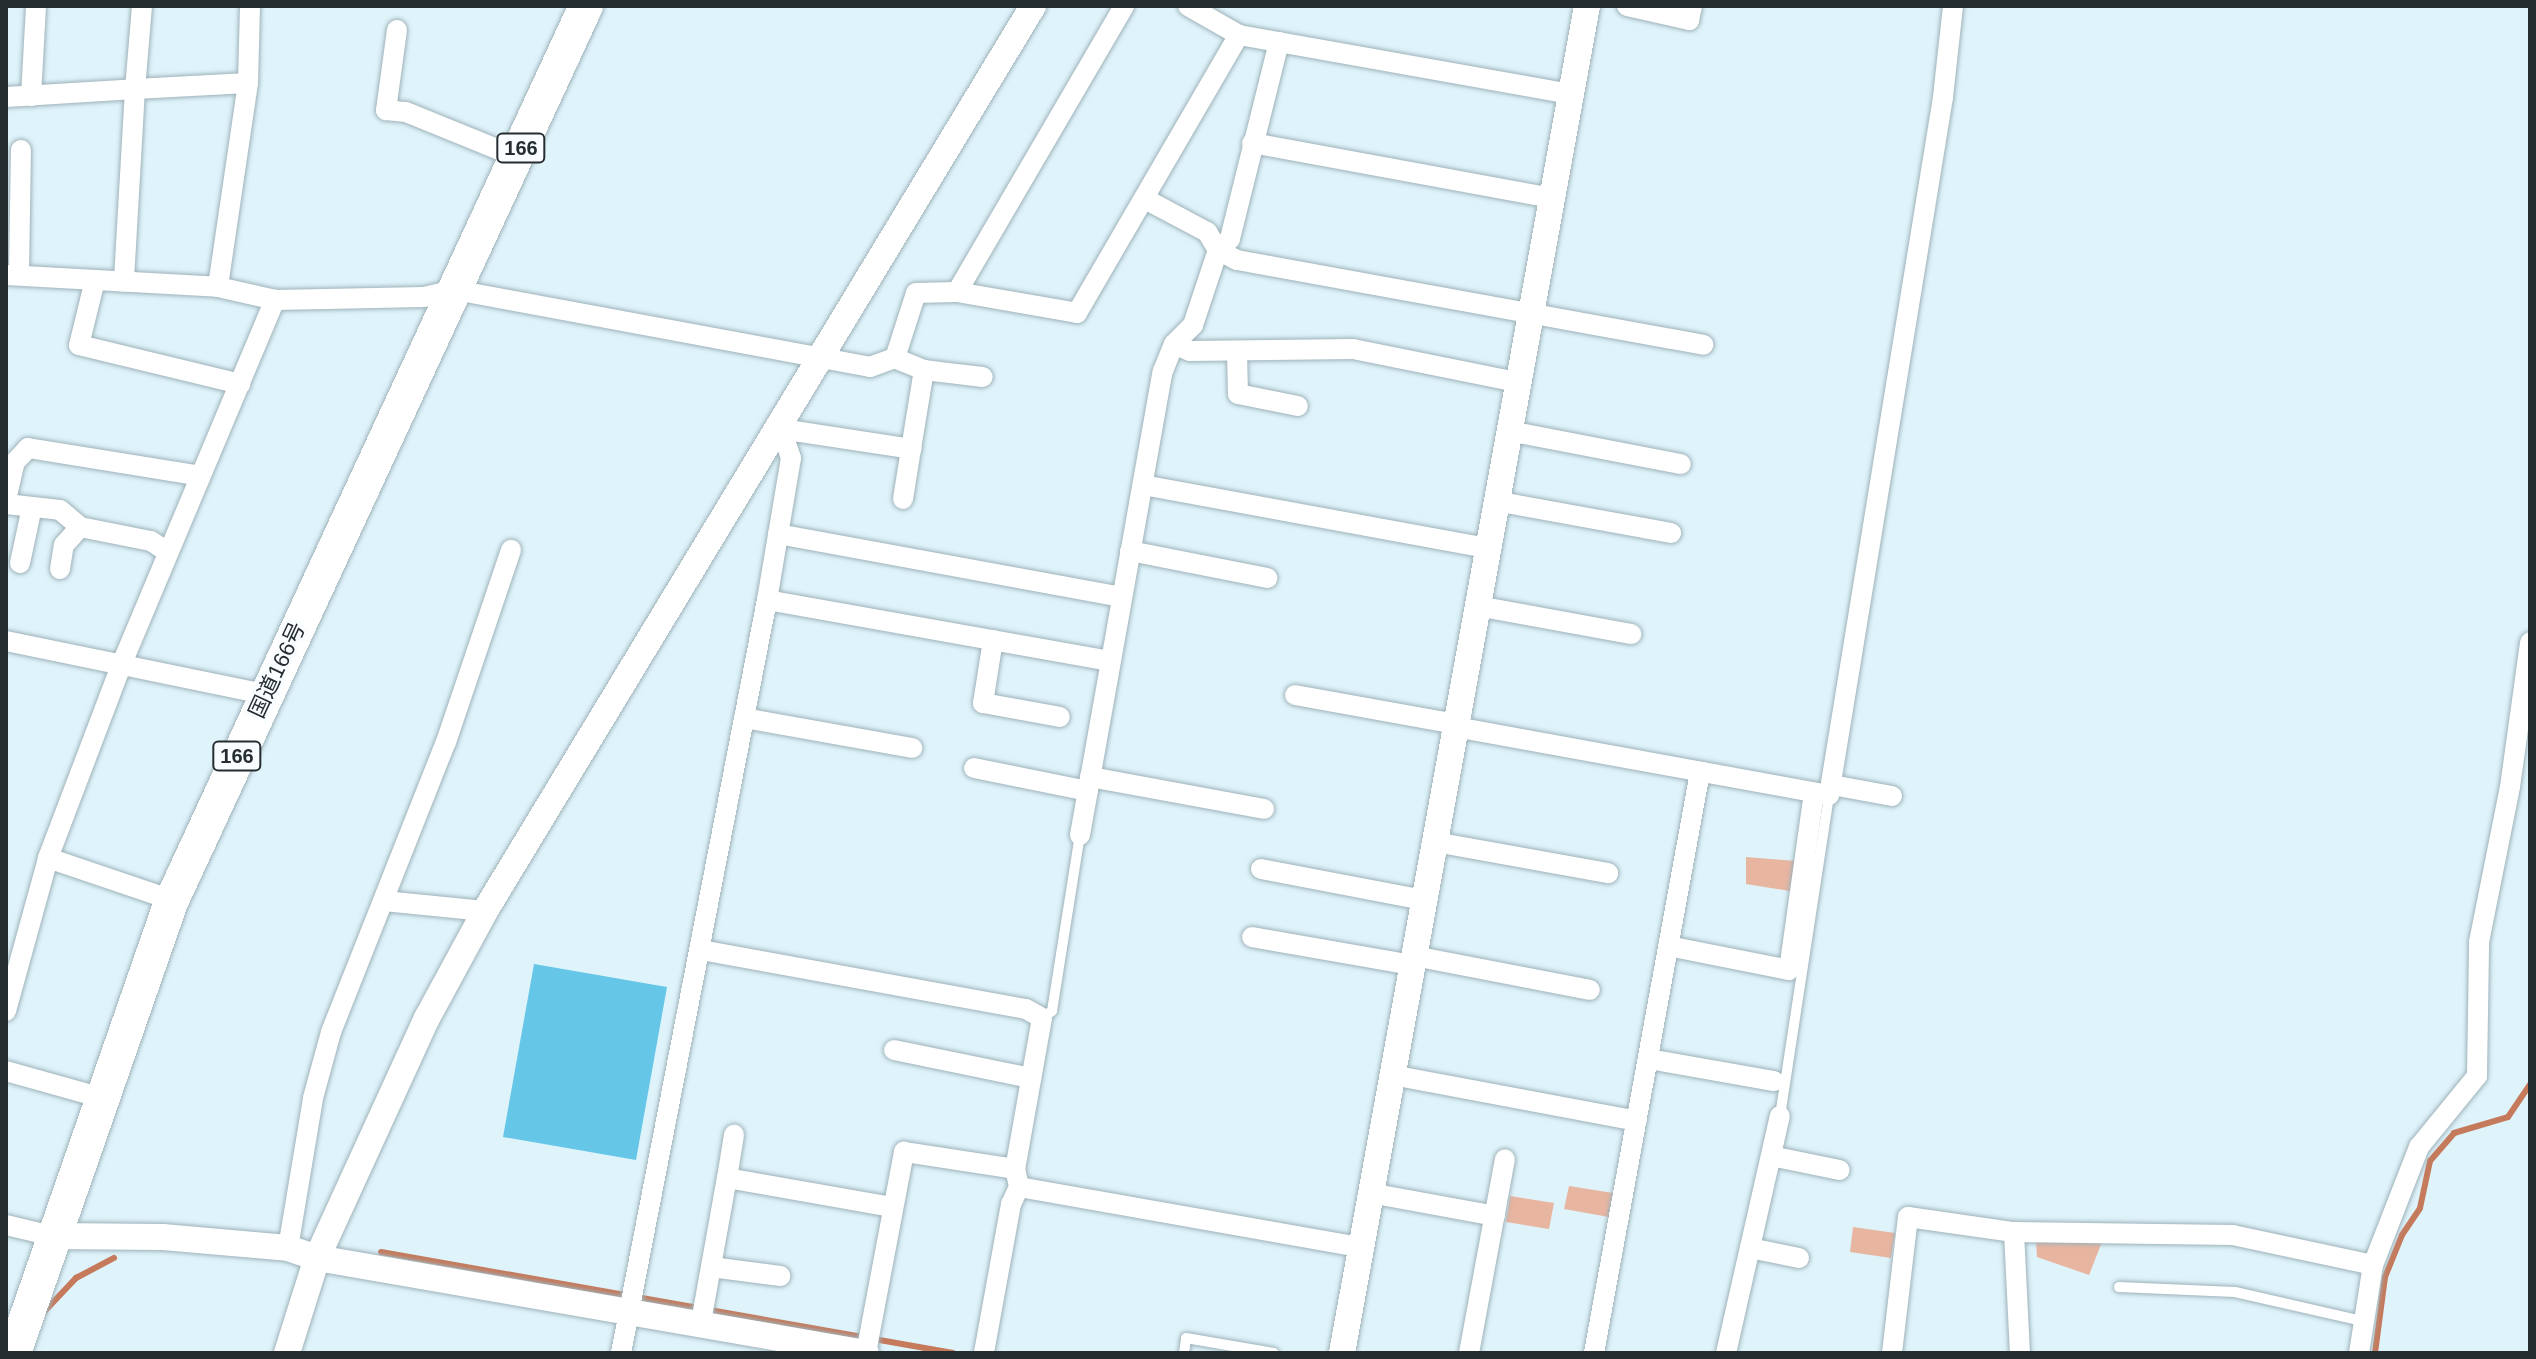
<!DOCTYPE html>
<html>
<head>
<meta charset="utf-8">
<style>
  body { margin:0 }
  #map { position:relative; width:2536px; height:1359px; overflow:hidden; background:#dff3fb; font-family:Arial,"Noto Sans JP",sans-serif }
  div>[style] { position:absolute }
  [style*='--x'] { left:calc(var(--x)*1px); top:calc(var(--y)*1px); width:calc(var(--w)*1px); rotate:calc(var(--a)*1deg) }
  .green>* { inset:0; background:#e8b5a1 }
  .stream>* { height:6px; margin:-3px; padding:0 3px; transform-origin:3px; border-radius:3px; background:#c57a5c }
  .building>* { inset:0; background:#65c6e7 }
  .roads { filter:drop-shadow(0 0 2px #9eb2b9) drop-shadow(0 0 2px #9eb2b9) }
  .service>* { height:10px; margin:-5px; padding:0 5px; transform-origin:5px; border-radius:5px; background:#fff }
  .minor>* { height:20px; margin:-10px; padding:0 10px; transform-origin:10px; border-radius:10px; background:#fff }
  .tertiary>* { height:26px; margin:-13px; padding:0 13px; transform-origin:13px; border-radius:13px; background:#fff }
  .trunk>* { height:34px; margin:-17px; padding:0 17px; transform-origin:17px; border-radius:17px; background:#fff }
  span { translate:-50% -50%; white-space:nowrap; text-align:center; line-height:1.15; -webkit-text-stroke:7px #f9fdff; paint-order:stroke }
  .shield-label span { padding:2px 6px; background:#f9fdff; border:2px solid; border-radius:6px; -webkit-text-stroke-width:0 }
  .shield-label { font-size:20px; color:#252d30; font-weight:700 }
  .street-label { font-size:22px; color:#252d30 }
  .frame { position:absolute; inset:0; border:8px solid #252d30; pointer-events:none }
</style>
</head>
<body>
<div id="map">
  <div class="green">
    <i style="clip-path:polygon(1746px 857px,1796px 861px,1790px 891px,1746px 884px)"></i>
    <i style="clip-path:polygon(1569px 1186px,1613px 1193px,1609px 1217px,1564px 1209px)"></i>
    <i style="clip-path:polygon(1510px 1196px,1554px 1203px,1549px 1229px,1506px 1222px)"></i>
    <i style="clip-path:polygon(1853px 1227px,1895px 1233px,1891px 1258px,1850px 1252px)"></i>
    <i style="clip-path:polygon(2036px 1241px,2102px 1242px,2089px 1275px,2037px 1257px)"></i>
  </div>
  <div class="stream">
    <i style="--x:381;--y:1252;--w:581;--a:10.01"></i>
    <i style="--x:42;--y:1314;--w:50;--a:-46.6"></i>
    <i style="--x:76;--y:1278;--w:43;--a:-27.8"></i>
    <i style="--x:2375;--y:1353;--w:77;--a:-82.5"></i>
    <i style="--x:2385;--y:1277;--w:45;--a:-68"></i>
    <i style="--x:2402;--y:1235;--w:32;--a:-56"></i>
    <i style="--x:2420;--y:1208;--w:48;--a:-78"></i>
    <i style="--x:2430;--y:1161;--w:37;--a:-49"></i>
    <i style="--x:2454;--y:1133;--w:56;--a:-16.5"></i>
    <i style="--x:2508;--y:1117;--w:40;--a:-56"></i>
  </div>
  <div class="building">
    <i style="clip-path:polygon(534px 964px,667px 987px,636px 1160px,503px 1137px)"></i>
  </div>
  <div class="roads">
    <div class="service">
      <i style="--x:1042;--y:1018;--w:12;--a:-35"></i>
      <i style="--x:1052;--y:1011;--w:178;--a:-81"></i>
      <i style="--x:1780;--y:1116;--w:325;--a:-81.3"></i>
      <i style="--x:2119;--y:1287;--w:116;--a:2.5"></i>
      <i style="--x:2235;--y:1292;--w:131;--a:12.8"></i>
      <i style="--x:1184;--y:1353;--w:15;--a:-82"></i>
      <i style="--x:1186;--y:1338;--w:89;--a:9.7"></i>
    </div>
    <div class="minor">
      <i style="--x:142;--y:6;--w:83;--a:94.8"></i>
      <i style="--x:135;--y:89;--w:113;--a:-3"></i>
      <i style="--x:248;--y:83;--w:206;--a:98.4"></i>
      <i style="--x:1188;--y:6;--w:59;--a:29.6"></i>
      <i style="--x:1239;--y:35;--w:336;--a:10.1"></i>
      <i style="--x:1627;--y:6;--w:64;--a:12.7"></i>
      <i style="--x:1689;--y:20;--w:14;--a:-78"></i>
      <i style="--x:397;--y:30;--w:81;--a:97.8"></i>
      <i style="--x:386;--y:110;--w:20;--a:6"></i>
      <i style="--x:406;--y:112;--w:120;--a:22.1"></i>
      <i style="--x:1279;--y:42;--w:203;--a:104"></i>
      <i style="--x:1230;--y:239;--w:16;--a:137"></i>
      <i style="--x:1218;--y:250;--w:21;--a:28"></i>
      <i style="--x:1237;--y:260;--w:474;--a:10.3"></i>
      <i style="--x:248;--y:83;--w:77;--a:-88.5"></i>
      <i style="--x:31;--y:96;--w:90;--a:-86.8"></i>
      <i style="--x:6;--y:97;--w:129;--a:-3.5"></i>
      <i style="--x:135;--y:89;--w:193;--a:93.3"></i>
      <i style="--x:1252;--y:143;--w:305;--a:10.4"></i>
      <i style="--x:19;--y:274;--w:124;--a:-89.1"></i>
      <i style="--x:6;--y:275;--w:212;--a:3.2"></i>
      <i style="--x:218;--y:287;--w:58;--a:12.8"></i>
      <i style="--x:275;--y:300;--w:149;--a:-1.2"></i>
      <i style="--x:424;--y:297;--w:32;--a:-13"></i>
      <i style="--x:455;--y:290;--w:422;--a:10.5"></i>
      <i style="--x:870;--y:367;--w:27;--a:-20"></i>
      <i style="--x:895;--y:358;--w:68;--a:-72.1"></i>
      <i style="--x:916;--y:293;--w:41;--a:-1.4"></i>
      <i style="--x:957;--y:292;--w:122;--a:9.9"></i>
      <i style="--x:1077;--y:313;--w:322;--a:-59.8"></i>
      <i style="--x:95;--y:280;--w:67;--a:103.8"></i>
      <i style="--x:79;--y:345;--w:166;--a:13.6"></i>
      <i style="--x:957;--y:292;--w:331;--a:-59.7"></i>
      <i style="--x:1174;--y:344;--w:17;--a:24"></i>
      <i style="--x:1190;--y:351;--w:163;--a:-0.7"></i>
      <i style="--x:1353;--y:349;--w:167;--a:11.4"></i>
      <i style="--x:1237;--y:351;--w:43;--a:88.7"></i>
      <i style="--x:1238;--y:394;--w:61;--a:11.3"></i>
      <i style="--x:924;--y:370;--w:59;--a:6.8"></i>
      <i style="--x:1509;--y:431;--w:175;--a:10.9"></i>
      <i style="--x:1143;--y:485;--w:350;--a:10.4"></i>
      <i style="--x:903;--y:499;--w:51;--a:-80.9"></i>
      <i style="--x:6;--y:500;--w:39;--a:-77"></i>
      <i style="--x:15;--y:462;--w:19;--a:-47"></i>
      <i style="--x:28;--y:448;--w:175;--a:9.2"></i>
      <i style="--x:1495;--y:501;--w:179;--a:10.3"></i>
      <i style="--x:6;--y:504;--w:54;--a:6.3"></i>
      <i style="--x:60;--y:510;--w:26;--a:40"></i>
      <i style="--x:80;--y:527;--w:72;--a:11.2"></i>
      <i style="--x:151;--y:541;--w:18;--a:34"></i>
      <i style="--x:778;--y:534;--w:350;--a:10.4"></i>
      <i style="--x:1130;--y:551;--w:140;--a:11.1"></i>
      <i style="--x:20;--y:563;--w:57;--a:-77.9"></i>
      <i style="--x:60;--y:569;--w:24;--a:-81"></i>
      <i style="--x:64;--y:545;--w:24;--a:-48"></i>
      <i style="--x:767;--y:600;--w:349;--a:10.1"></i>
      <i style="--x:1477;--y:606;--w:157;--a:10.3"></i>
      <i style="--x:993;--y:640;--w:64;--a:99"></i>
      <i style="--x:983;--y:703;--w:78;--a:10.3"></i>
      <i style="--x:6;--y:641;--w:264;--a:11.6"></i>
      <i style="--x:1295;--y:695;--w:164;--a:10.2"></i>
      <i style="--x:744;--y:718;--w:171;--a:10.1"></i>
      <i style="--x:1455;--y:727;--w:380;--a:10.3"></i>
      <i style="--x:1829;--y:795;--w:707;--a:-80.72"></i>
      <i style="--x:1943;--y:97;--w:92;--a:-83.7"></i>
      <i style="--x:974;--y:768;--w:116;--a:11.4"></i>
      <i style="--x:1090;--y:777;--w:177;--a:10.4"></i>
      <i style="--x:1832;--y:785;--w:61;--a:10.4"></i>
      <i style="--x:1080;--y:835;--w:471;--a:-79.9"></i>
      <i style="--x:1163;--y:371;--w:29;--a:-68"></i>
      <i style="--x:1174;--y:344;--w:27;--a:-45"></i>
      <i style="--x:1193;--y:325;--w:79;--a:-71.6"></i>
      <i style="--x:1218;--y:250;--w:21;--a:-121"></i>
      <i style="--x:1207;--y:232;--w:70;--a:-152"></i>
      <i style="--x:1435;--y:842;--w:176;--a:10.2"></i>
      <i style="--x:48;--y:858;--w:131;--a:18.7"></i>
      <i style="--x:1261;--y:869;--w:166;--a:10.8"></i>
      <i style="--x:384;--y:901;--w:101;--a:5.7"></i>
      <i style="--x:1252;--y:937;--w:162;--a:9.9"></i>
      <i style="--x:1668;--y:946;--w:123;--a:11.2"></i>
      <i style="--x:1789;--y:970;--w:179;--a:-82"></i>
      <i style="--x:701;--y:950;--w:330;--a:10.3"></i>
      <i style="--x:1026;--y:1009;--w:18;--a:29"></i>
      <i style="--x:1042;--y:1018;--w:153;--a:100.1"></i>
      <i style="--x:1015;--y:1169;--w:18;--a:77"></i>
      <i style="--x:1019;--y:1187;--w:19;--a:115"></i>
      <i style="--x:1011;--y:1204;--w:151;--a:100.3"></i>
      <i style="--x:1414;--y:956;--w:179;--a:10.9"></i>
      <i style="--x:6;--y:1011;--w:159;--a:-74.6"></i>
      <i style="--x:48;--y:858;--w:211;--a:-69.2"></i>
      <i style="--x:123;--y:661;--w:392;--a:-67.2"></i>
      <i style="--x:894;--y:1050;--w:140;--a:11.6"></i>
      <i style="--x:1649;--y:1059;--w:127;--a:10"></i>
      <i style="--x:6;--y:1071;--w:97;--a:15.6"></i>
      <i style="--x:1392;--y:1075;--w:249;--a:10.6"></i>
      <i style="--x:1771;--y:1156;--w:70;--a:11.5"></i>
      <i style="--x:727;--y:1178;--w:44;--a:-80.8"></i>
      <i style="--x:1019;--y:1187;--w:346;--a:10"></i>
      <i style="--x:1370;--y:1193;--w:127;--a:10.4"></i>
      <i style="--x:6;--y:1225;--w:47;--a:13.4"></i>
      <i style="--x:2014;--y:1232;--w:121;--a:87.2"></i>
      <i style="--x:288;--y:1248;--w:152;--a:-80.5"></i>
      <i style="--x:313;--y:1098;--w:68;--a:-74.7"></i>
      <i style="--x:331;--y:1032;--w:312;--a:-68.4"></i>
      <i style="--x:446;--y:742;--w:203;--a:-71.3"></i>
      <i style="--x:1750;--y:1248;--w:50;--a:11.5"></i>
      <i style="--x:711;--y:1267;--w:70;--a:7.4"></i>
      <i style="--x:701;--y:1322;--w:146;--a:-79.8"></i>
      <i style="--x:727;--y:1178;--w:168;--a:10"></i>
      <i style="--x:621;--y:1353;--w:767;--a:-79.03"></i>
      <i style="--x:767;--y:600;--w:144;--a:-80.4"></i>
      <i style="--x:791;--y:458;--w:31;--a:-109"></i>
      <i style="--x:781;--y:429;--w:132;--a:8.7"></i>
      <i style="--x:911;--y:449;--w:80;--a:-80.7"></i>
      <i style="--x:924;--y:370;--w:31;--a:-158"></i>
      <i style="--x:866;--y:1353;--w:205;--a:-79.3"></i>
      <i style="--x:904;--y:1152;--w:112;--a:8.7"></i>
      <i style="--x:1469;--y:1353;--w:197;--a:-79.5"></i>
      <i style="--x:1594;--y:1353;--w:591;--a:-79.66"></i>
      <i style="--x:1726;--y:1353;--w:243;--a:-77.2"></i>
      <i style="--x:1892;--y:1353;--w:137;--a:-83.3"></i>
      <i style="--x:1908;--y:1217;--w:105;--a:8.2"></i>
      <i style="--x:2012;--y:1232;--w:221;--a:0.8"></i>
      <i style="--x:2233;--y:1235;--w:143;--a:12.1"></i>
      <i style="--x:2359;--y:1353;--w:89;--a:-81"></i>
      <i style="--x:2373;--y:1265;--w:127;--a:-68.7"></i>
      <i style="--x:2419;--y:1147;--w:92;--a:-50.8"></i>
      <i style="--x:2477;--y:1076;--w:134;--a:-89.1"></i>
      <i style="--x:2479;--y:942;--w:158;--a:-78.7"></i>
      <i style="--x:2510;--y:787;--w:146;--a:-82.1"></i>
    </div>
    <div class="tertiary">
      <i style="--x:52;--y:1236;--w:111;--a:0.5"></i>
      <i style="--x:163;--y:1237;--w:125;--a:5"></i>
      <i style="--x:288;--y:1248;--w:31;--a:19"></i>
      <i style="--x:317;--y:1258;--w:557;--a:9.82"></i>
      <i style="--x:287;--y:1353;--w:100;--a:-72.5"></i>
      <i style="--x:317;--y:1258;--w:264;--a:-65.4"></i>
      <i style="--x:427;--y:1018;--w:122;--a:-61.5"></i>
      <i style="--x:485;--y:911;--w:1058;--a:-58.8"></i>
      <i style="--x:1342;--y:1353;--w:1369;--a:-79.69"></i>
    </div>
    <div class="trunk">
      <i style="--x:14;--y:1353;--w:480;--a:-70.8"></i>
      <i style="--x:172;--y:900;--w:985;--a:-65.15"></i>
    </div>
  </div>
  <div class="shield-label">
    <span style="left:521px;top:148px">166</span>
    <span style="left:237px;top:756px">166</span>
  </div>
  <div class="street-label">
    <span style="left:277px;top:670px;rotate:-65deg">国道166号</span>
  </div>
  <div class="frame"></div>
</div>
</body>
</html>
